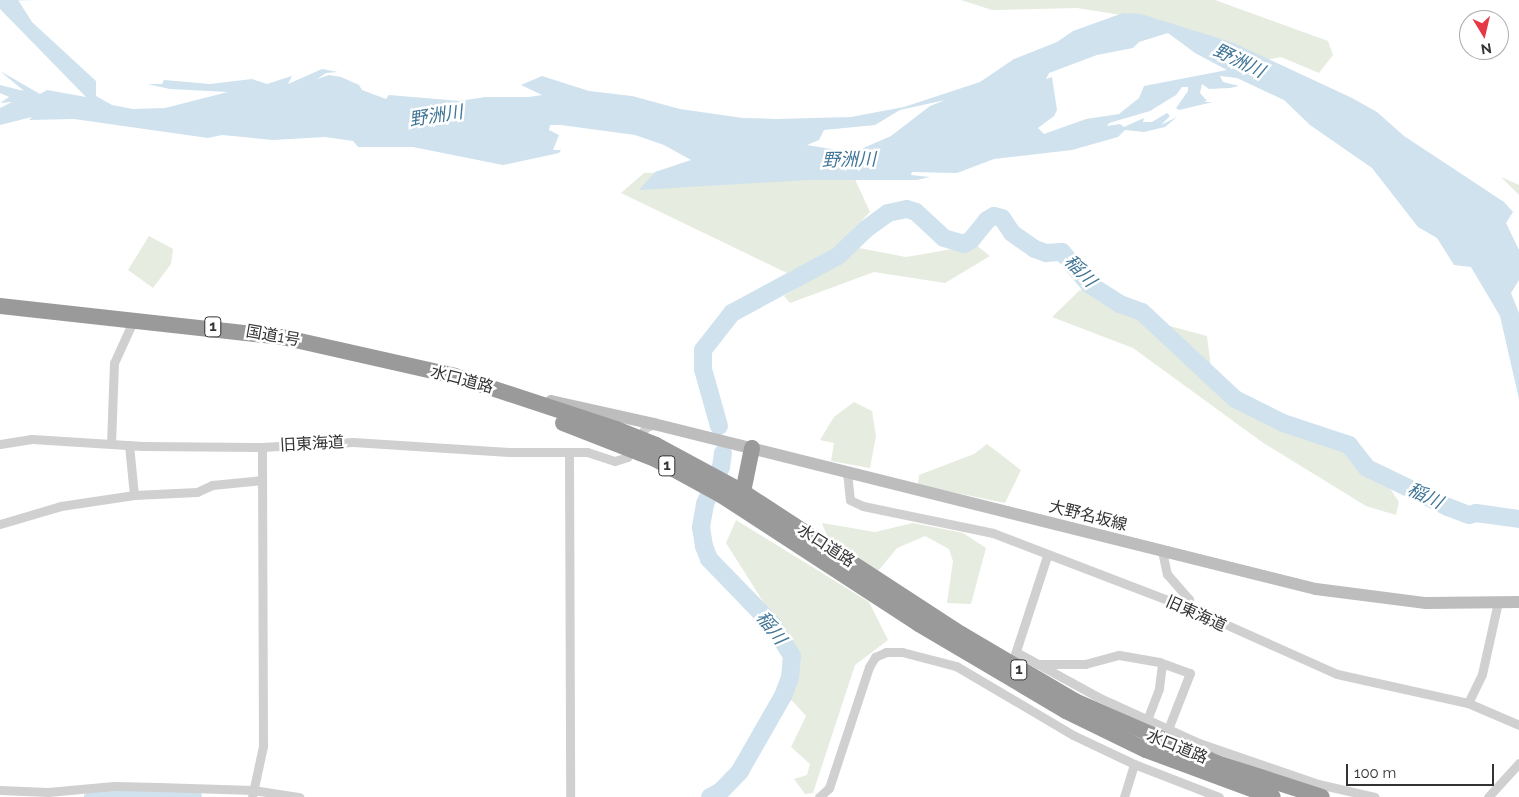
<!DOCTYPE html>
<html>
<head>
<meta charset="utf-8">
<style>
  body { margin:0 }
  #map { position:relative; width:1519px; height:797px; overflow:hidden; background:#fff; font-family:Raleway,"Noto Sans JP",sans-serif }
  div>[style] { position:absolute }
  [style*='--x'] { left:calc(var(--x)*1px); top:calc(var(--y)*1px); width:calc(var(--w)*1px); rotate:calc(var(--a)*1deg) }
  .green>* { inset:0; background:#e6ecdf }
  .water>* { inset:0; background:#cfe2ee }
  .river>* { height:18px; margin:-9px; padding:0 9px; transform-origin:9px; border-radius:9px; background:#cfe2ee }
  .street>* { height:9px; margin:-4.5px; padding:0 4.5px; transform-origin:4.5px; border-radius:4.5px; background:#d0d0d0 }
  .secondary>* { height:12px; margin:-6px; padding:0 6px; transform-origin:6px; border-radius:6px; background:#bdbdbd }
  .highway>* { height:16px; margin:-8px; padding:0 8px; transform-origin:8px; border-radius:8px; background:#9a9a9a }
  span { translate:-50% -50%; white-space:nowrap; text-align:center; line-height:1.15; -webkit-text-stroke:5px #fff; paint-order:stroke }
  .shield-label span { padding:1px 4px; background:#fff; border:1px solid; border-radius:4px; -webkit-text-stroke-width:0 }
  .shield-label { font-size:15px; color:#333; font-weight:700 }
  .street-label { font-size:16px; color:#333 }
  .water-label { font-size:18px; color:#3f7597; font-style:italic }
  .north { position:absolute; left:1459px; top:10px; width:50px; height:50px; box-sizing:border-box; background:#fff; border:1px solid #adadad; border-radius:50%; rotate:171deg; font-size:14px; font-weight:700; line-height:20px; text-align:center; color:#333 }
  .north::after { content:''; display:block; margin:auto; width:18px; height:22px; background:#e63946; clip-path:polygon(50% 0,100% 100%,50% 72%,0 100%) }
  .scale { position:absolute; left:1346px; top:764px; width:148px; height:22px; box-sizing:border-box; border:2px solid #333; border-top:0; padding-left:6px; font-size:15px; line-height:18px; white-space:nowrap; color:#333; -webkit-text-stroke:4px #fff; paint-order:stroke }
</style>
</head>
<body>
<div id="map">
  <div class="green">
    <i style="clip-path:polygon(961px 0,1215px 0,1328px 41px,1333px 55px,1319px 73px,1281px 57px,1256px 62px,1147px 19px,1077px 8px,992px 10px)"></i>
    <i style="clip-path:polygon(760px 171px,853px 175px,870px 212px,831px 252px,787px 273px,621px 193px,644px 173px)"></i>
    <i style="clip-path:polygon(1501px 177px,1519px 185px,1519px 195px)"></i>
    <i style="clip-path:polygon(149px 236px,173px 249px,171px 264px,153px 288px,128px 270px)"></i>
    <i style="clip-path:polygon(976px 245px,990px 256px,945px 283px,874px 272px,790px 303px,784px 296px,859px 248px,906px 257px)"></i>
    <i style="clip-path:polygon(1107px 286px,1140px 318px,1207px 336px,1213px 384px,1255px 413px,1343px 448px,1387px 484px,1399px 502px,1396px 515px,1366px 506px,1262px 442px,1133px 348px,1052px 317px,1080px 290px)"></i>
    <i style="clip-path:polygon(854px 402px,872px 411px,876px 436px,870px 468px,831px 461px,834px 443px,820px 440px,834px 417px)"></i>
    <i style="clip-path:polygon(987px 444px,1021px 470px,1005px 503px,918px 485px,919px 475px,974px 454px)"></i>
    <i style="clip-path:polygon(736px 520px,869px 602px,888px 640px,855px 665px,813px 793px,805px 794px,794px 779px,807px 775px,810px 764px,791px 747px,806px 716px,786px 694px,795px 652px,726px 543px)"></i>
    <i style="clip-path:polygon(822px 523px,875px 532px,913px 523px,963px 533px,986px 548px,971px 604px,947px 603px,953px 561px,949px 549px,925px 536px,897px 548px,878px 571px,827px 536px)"></i>
  </div>
  <div class="water">
    <i style="clip-path:polygon(evenodd,0 0,18px 0,32px 22px,96px 81px,96px 96px,112px 105px,133px 109px,165px 108px,228px 92px,170px 89px,147px 84px,162px 84px,164px 80px,210px 84px,252px 79px,267px 84px,304px 72px,292px 76px,288px 84px,322px 69px,338px 72px,326px 73px,317px 79px,329px 75px,341px 77px,359px 85px,362px 90px,386px 99px,389px 95px,460px 101px,485px 97px,529px 97px,542px 95px,521px 85px,542px 76px,589px 91px,632px 96px,680px 109px,743px 118px,777px 119px,851px 117px,904px 107px,980px 82px,1014px 59px,1057px 42px,1073px 31px,1123px 13px,1141px 14px,1234px 43px,1352px 98px,1377px 112px,1404px 136px,1504px 202px,1513px 212px,1506px 223px,1519px 250px,1519px 280px,1511px 293px,1519px 313px,1519px 399px,1500px 316px,1471px 267px,1454px 265px,1437px 238px,1418px 227px,1372px 168px,1310px 125px,1284px 100px,1237px 78px,1220px 76px,1223px 82px,1239px 86px,1230px 88px,1209px 89px,1202px 84px,1200px 93px,1207px 101px,1203px 102px,1213px 102px,1179px 110px,1176px 108px,1188px 91px,1188px 87px,1182px 87px,1176px 95px,1150px 111px,1109px 123px,1107px 126px,1120px 124px,1124px 127px,1144px 118px,1143px 122px,1152px 122px,1167px 113px,1170px 116px,1161px 125px,1177px 117px,1165px 127px,1144px 132px,1125px 130px,1118px 137px,1072px 150px,994px 159px,957px 173px,912px 172px,911px 175px,930px 177px,917px 180px,808px 180px,639px 190px,655px 172px,691px 160px,664px 145px,635px 135px,561px 125px,550px 125px,549px 130px,559px 135px,553px 150px,561px 150px,559px 153px,503px 165px,413px 147px,358px 147px,353px 141px,325px 137px,273px 140px,222px 135px,208px 138px,74px 119px,29px 120px,32px 117px,0 125px,0 108px,12px 102px,0 103px,9px 97px,0 93px,0 85px,24px 91px,0 71px,40px 94px,47px 90px,86px 97px,0 9px,0 0,1168px 33px,1195px 53px,1227px 70px,1144px 86px,1139px 98px,1119px 114px,1086px 119px,1044px 134px,1038px 128px,1054px 116px,1057px 110px,1052px 77px,1046px 79px,1049px 73px,1097px 55px,1133px 48px,1139px 42px,1168px 33px,0 0,945px 100px,930px 106px,891px 136px,861px 149px,843px 151px,807px 145px,819px 140px,824px 130px,875px 125px,900px 110px,945px 100px)"></i>
  </div>
  <div class="river">
    <i style="--x:719;--y:426;--w:59;--a:-105.7"></i>
    <i style="--x:703;--y:369;--w:19;--a:-90"></i>
    <i style="--x:703;--y:350;--w:47;--a:-51.9"></i>
    <i style="--x:732;--y:313;--w:120;--a:-28.3"></i>
    <i style="--x:838;--y:256;--w:39;--a:-44"></i>
    <i style="--x:866;--y:229;--w:27;--a:-36"></i>
    <i style="--x:888;--y:213;--w:19;--a:-12"></i>
    <i style="--x:907;--y:209;--w:9;--a:18"></i>
    <i style="--x:916;--y:212;--w:38;--a:43"></i>
    <i style="--x:944;--y:238;--w:21;--a:17"></i>
    <i style="--x:964;--y:244;--w:8;--a:-30"></i>
    <i style="--x:971;--y:240;--w:26;--a:-51"></i>
    <i style="--x:987;--y:220;--w:8;--a:-30"></i>
    <i style="--x:994;--y:216;--w:8;--a:14"></i>
    <i style="--x:1002;--y:218;--w:18;--a:56"></i>
    <i style="--x:1012;--y:233;--w:28;--a:35"></i>
    <i style="--x:1035;--y:249;--w:12;--a:20"></i>
    <i style="--x:1046;--y:253;--w:16;--a:-4"></i>
    <i style="--x:1062;--y:252;--w:42;--a:49.8"></i>
    <i style="--x:1089;--y:284;--w:37;--a:33"></i>
    <i style="--x:1120;--y:304;--w:23;--a:20"></i>
    <i style="--x:1142;--y:312;--w:127;--a:43.1"></i>
    <i style="--x:1235;--y:399;--w:54;--a:26.6"></i>
    <i style="--x:1283;--y:423;--w:70;--a:18.4"></i>
    <i style="--x:1349;--y:445;--w:29;--a:52"></i>
    <i style="--x:1367;--y:468;--w:90;--a:25.7"></i>
    <i style="--x:1448;--y:507;--w:22;--a:21"></i>
    <i style="--x:1469;--y:515;--w:7;--a:-16"></i>
    <i style="--x:1476;--y:513;--w:43;--a:7.9"></i>
    <i style="--x:93;--y:797;--w:29;--a:-10"></i>
    <i style="--x:122;--y:792;--w:71;--a:4"></i>
    <i style="--x:710;--y:797;--w:11;--a:-27"></i>
    <i style="--x:720;--y:792;--w:29;--a:-46"></i>
    <i style="--x:740;--y:771;--w:86;--a:-60.2"></i>
    <i style="--x:783;--y:696;--w:19;--a:-69"></i>
    <i style="--x:790;--y:678;--w:22;--a:-85"></i>
    <i style="--x:792;--y:656;--w:36;--a:-122"></i>
    <i style="--x:773;--y:625;--w:92;--a:-134.1"></i>
    <i style="--x:709;--y:559;--w:14;--a:-111"></i>
    <i style="--x:704;--y:546;--w:19;--a:-99"></i>
    <i style="--x:701;--y:527;--w:23;--a:-80"></i>
    <i style="--x:705;--y:504;--w:40;--a:-66.6"></i>
    <i style="--x:721;--y:467;--w:14;--a:-82"></i>
  </div>
  <div class="street">
    <i style="--x:0;--y:444;--w:32;--a:-9"></i>
    <i style="--x:32;--y:439;--w:111;--a:3.6"></i>
    <i style="--x:143;--y:446;--w:119;--a:0.5"></i>
    <i style="--x:262;--y:447;--w:91;--a:-3.1"></i>
    <i style="--x:353;--y:442;--w:156;--a:3.7"></i>
    <i style="--x:509;--y:452;--w:78;--a:0"></i>
    <i style="--x:587;--y:452;--w:29;--a:18"></i>
    <i style="--x:615;--y:461;--w:13;--a:-18"></i>
    <i style="--x:627;--y:457;--w:34;--a:-58"></i>
    <i style="--x:645;--y:428;--w:10;--a:-24"></i>
    <i style="--x:111;--y:444;--w:81;--a:-87.9"></i>
    <i style="--x:114;--y:363;--w:48;--a:-65.6"></i>
    <i style="--x:129;--y:445;--w:50;--a:84.3"></i>
    <i style="--x:569;--y:452;--w:345;--a:89.8"></i>
    <i style="--x:847;--y:472;--w:28;--a:84"></i>
    <i style="--x:850;--y:500;--w:14;--a:25"></i>
    <i style="--x:863;--y:506;--w:133;--a:11.7"></i>
    <i style="--x:993;--y:533;--w:217;--a:21"></i>
    <i style="--x:1196;--y:611;--w:154;--a:24.1"></i>
    <i style="--x:1337;--y:674;--w:134;--a:12.5"></i>
    <i style="--x:1468;--y:703;--w:56;--a:23.3"></i>
    <i style="--x:0;--y:524;--w:64;--a:-16.4"></i>
    <i style="--x:61;--y:506;--w:74;--a:-8.6"></i>
    <i style="--x:134;--y:495;--w:63;--a:-2.7"></i>
    <i style="--x:197;--y:492;--w:17;--a:-25"></i>
    <i style="--x:212;--y:485;--w:50;--a:-5.7"></i>
    <i style="--x:1162;--y:551;--w:24;--a:78"></i>
    <i style="--x:1167;--y:574;--w:33;--a:49"></i>
    <i style="--x:1189;--y:599;--w:10;--a:79"></i>
    <i style="--x:1016;--y:652;--w:94;--a:28.8"></i>
    <i style="--x:1098;--y:697;--w:111;--a:24.5"></i>
    <i style="--x:1199;--y:743;--w:126;--a:19"></i>
    <i style="--x:1318;--y:784;--w:58;--a:12.8"></i>
    <i style="--x:1014;--y:657;--w:106;--a:-71.9"></i>
    <i style="--x:1038;--y:664;--w:47;--a:0"></i>
    <i style="--x:1085;--y:664;--w:35;--a:-15"></i>
    <i style="--x:1119;--y:655;--w:41;--a:9.9"></i>
    <i style="--x:1159;--y:662;--w:33;--a:20"></i>
    <i style="--x:1190;--y:673;--w:60;--a:111.4"></i>
    <i style="--x:1468;--y:703;--w:32;--a:-64"></i>
    <i style="--x:1482;--y:674;--w:74;--a:-77.5"></i>
    <i style="--x:1147;--y:720;--w:34;--a:-69"></i>
    <i style="--x:1159;--y:688;--w:24;--a:-83"></i>
    <i style="--x:0;--y:790;--w:48;--a:2.4"></i>
    <i style="--x:48;--y:792;--w:66;--a:-5.2"></i>
    <i style="--x:114;--y:786;--w:44;--a:1.3"></i>
    <i style="--x:158;--y:787;--w:95;--a:1.8"></i>
    <i style="--x:253;--y:790;--w:47;--a:8.7"></i>
    <i style="--x:252;--y:797;--w:52;--a:-77.8"></i>
    <i style="--x:263;--y:746;--w:299;--a:-90.2"></i>
    <i style="--x:819;--y:797;--w:13;--a:-42"></i>
    <i style="--x:829;--y:788;--w:127;--a:-71.7"></i>
    <i style="--x:869;--y:667;--w:12;--a:-59"></i>
    <i style="--x:875;--y:657;--w:12;--a:-24"></i>
    <i style="--x:886;--y:652;--w:16;--a:0"></i>
    <i style="--x:902;--y:652;--w:56;--a:14.5"></i>
    <i style="--x:956;--y:666;--w:136;--a:30.5"></i>
    <i style="--x:1073;--y:735;--w:68;--a:25.4"></i>
    <i style="--x:1134;--y:764;--w:91;--a:21.2"></i>
    <i style="--x:1124;--y:797;--w:34;--a:-73"></i>
    <i style="--x:1488;--y:797;--w:46;--a:-47.6"></i>
  </div>
  <div class="secondary">
    <i style="--x:551;--y:401;--w:106;--a:12.6"></i>
    <i style="--x:654;--y:424;--w:682;--a:14"></i>
    <i style="--x:1316;--y:589;--w:111;--a:7.3"></i>
    <i style="--x:1426;--y:603;--w:93;--a:-0.6"></i>
  </div>
  <div class="highway">
    <i style="--x:0;--y:306;--w:284;--a:6.3"></i>
    <i style="--x:282;--y:337;--w:177;--a:12.7"></i>
    <i style="--x:455;--y:376;--w:169;--a:18.2"></i>
    <i style="--x:616;--y:429;--w:43;--a:21.8"></i>
    <i style="--x:656;--y:445;--w:99;--a:28.4"></i>
    <i style="--x:743;--y:492;--w:260;--a:33.1"></i>
    <i style="--x:961;--y:634;--w:132;--a:30.4"></i>
    <i style="--x:1075;--y:701;--w:155;--a:23.6"></i>
    <i style="--x:1217;--y:763;--w:110;--a:17.9"></i>
    <i style="--x:563;--y:423;--w:99;--a:21.4"></i>
    <i style="--x:655;--y:459;--w:75;--a:28.6"></i>
    <i style="--x:721;--y:495;--w:236;--a:33.1"></i>
    <i style="--x:919;--y:624;--w:171;--a:30.6"></i>
    <i style="--x:1066;--y:711;--w:89;--a:26"></i>
    <i style="--x:1146;--y:750;--w:135;--a:20.3"></i>
    <i style="--x:743;--y:492;--w:45;--a:-78.4"></i>
  </div>
  <div class="shield-label">
    <span style="left:213px;top:327px">1</span>
    <span style="left:667px;top:466px">1</span>
    <span style="left:1019px;top:670px">1</span>
  </div>
  <div class="street-label">
    <span style="left:273px;top:336px;rotate:10deg">国道1号</span>
    <span style="left:462px;top:380px;rotate:15deg">水口道路</span>
    <span style="left:312px;top:444px;rotate:-3deg">旧東海道</span>
    <span style="left:1088px;top:516px;rotate:14deg">大野名坂線</span>
    <span style="left:826px;top:546px;rotate:33deg">水口道路</span>
    <span style="left:1196px;top:614px;rotate:24deg">旧東海道</span>
    <span style="left:1177px;top:747px;rotate:22deg">水口道路</span>
  </div>
  <div class="water-label">
    <span style="left:1239px;top:61px;rotate:26deg">野洲川</span>
    <span style="left:436px;top:116px;rotate:-9deg">野洲川</span>
    <span style="left:849px;top:160px;rotate:-1deg">野洲川</span>
    <span style="left:1080px;top:271px;rotate:46deg">稲川</span>
    <span style="left:1425px;top:496px;rotate:26deg">稲川</span>
    <span style="left:771px;top:628px;rotate:52deg">稲川</span>
  </div>
  <div class="north">N</div>
  <div class="scale">100 m</div>
</div>
</body>
</html>
